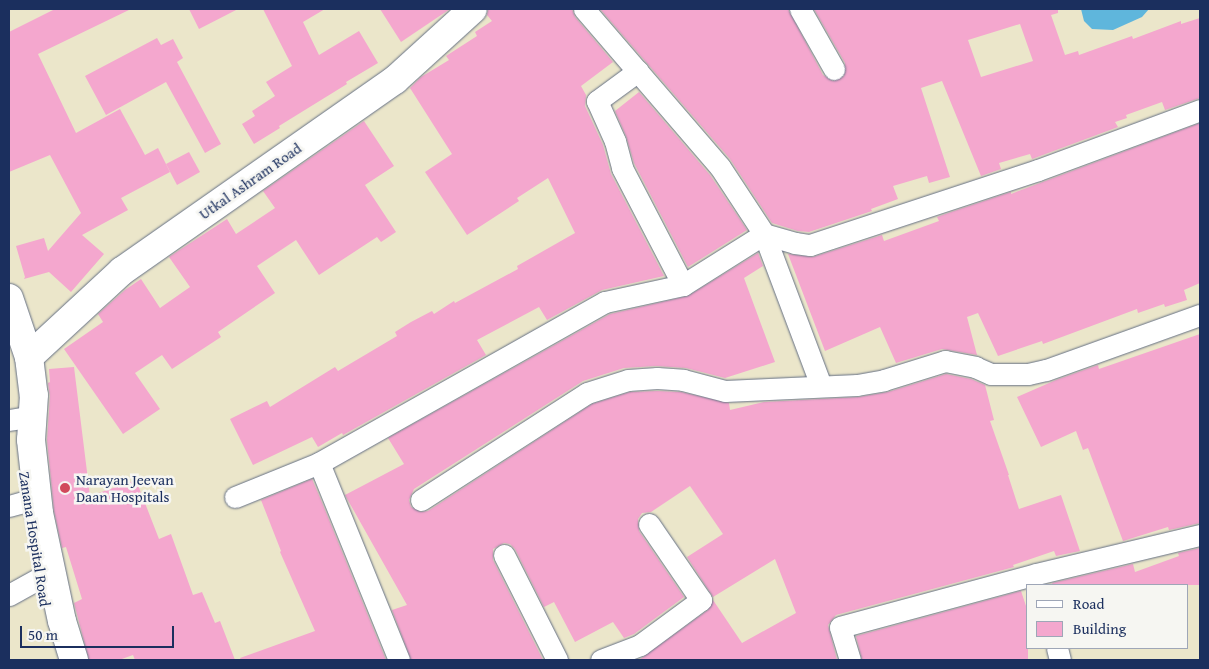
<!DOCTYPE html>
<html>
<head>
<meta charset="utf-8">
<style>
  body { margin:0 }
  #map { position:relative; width:1209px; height:669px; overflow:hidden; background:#ebe6ca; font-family:"Gentium Book Plus",serif }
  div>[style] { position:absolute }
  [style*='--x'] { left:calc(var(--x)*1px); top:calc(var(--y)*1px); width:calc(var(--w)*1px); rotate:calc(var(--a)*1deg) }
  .water>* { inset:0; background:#5fb6dc }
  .building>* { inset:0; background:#f4a7ce }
  .roads { filter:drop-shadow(0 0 1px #646f84) drop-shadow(0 0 1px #646f84) }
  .street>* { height:21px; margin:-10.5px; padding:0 10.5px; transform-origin:10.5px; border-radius:10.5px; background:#fff }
  .secondary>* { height:28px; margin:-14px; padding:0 14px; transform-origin:14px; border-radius:14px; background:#fff }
  .primary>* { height:28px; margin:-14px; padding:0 14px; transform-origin:14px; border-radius:14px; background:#fff }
  .dots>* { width:14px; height:14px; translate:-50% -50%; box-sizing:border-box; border:2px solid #f6f6f2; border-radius:50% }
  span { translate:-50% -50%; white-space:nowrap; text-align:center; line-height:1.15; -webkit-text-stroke:5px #f6f6f2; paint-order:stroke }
  .street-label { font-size:15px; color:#1b2f5e }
  .poi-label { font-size:15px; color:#1b2f5e }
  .left { translate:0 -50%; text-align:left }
  .frame { position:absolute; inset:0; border:10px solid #1b2f5e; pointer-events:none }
  .legend { position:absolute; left:1026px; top:584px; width:162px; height:65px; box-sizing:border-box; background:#f6f6f2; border:1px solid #9ea6b7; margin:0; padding:6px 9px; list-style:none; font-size:15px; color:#1b2f5e }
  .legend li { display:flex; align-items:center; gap:10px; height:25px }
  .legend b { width:25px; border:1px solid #9ea6b7 }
  .scale { position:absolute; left:20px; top:626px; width:154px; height:22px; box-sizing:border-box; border:2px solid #1b2f5e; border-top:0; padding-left:6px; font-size:15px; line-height:18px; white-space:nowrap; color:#1b2f5e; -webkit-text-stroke:4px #f6f6f2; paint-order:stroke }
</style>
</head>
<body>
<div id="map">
  <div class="water">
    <i style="clip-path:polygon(1081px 9px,1149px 9px,1142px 17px,1113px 30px,1092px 29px,1084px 21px)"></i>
  </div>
  <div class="building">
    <i style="clip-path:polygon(55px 9px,131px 9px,38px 54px,76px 133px,120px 109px,145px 155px,158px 148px,170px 172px,121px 198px,128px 210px,82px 235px,104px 254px,71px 292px,49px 272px,24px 279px,25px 277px,16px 246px,44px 238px,48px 251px,81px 213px,50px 155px,9px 172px,9px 32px)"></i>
    <i style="clip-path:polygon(189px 9px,238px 9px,199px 29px)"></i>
    <i style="clip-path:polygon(263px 9px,325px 9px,303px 22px,319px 55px,359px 31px,378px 63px,346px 82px,347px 84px,279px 126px,280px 128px,254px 144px,242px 124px,255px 116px,252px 111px,275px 96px,266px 82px,292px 66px)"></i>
    <i style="clip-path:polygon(380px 9px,450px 9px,401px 42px)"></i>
    <i style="clip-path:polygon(488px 9px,572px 9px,575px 17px,613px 62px,581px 86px,586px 95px,585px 106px,603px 145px,611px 174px,664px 276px,602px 290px,547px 320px,539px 307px,477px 340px,486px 355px,343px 435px,342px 433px,318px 447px,312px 437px,253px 465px,230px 419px,267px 401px,270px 407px,335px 367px,338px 371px,397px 336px,395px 332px,411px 322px,432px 311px,434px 314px,454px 301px,455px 303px,518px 269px,517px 266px,575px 233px,548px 178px,517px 198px,519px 201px,467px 235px,425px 172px,452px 154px,410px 88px,421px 77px,449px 60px,446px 56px,477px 36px,475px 32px,492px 21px,487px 15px)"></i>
    <i style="clip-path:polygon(evenodd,600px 9px,788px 9px,823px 75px,833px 81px,844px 76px,845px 63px,814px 9px,1058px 9px,1058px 13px,1051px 15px,1065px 55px,1078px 51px,1079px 55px,1132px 36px,1133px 39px,1181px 21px,1181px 24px,1200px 18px,1200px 98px,1165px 110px,1162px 102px,1126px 115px,1127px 118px,1115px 122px,1118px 127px,1032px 159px,1030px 154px,999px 163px,1001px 169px,981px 176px,942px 81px,921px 88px,950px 177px,929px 183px,927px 176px,893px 186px,898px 199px,871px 209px,872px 211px,809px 232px,798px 231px,772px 223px,730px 159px,600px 9px,1020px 24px,1033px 61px,981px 77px,968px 40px,1020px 24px)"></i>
    <i style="clip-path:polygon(157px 38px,161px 45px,173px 39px,183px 58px,177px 62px,221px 144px,205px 153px,166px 82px,106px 115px,85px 76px)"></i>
    <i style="clip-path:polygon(639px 92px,710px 175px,747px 230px,688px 267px,634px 163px,626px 136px,615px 111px)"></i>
    <i style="clip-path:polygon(364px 121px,394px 166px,365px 185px,396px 232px,381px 242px,377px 237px,319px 275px,296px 240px,257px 266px,275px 293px,218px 332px,221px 337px,172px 369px,162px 355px,135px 373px,160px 409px,123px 434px,64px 349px,103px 322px,98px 314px,125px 290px,141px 279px,160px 308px,190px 287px,169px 257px,227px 219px,236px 234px,275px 208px,263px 191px)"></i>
    <i style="clip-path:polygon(1200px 123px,1200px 283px,1184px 290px,1187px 300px,1165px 307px,1164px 304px,1138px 313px,1137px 309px,1043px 344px,1042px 341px,998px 356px,978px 313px,967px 317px,977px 355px,942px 349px,896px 363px,880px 327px,825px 351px,788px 254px,813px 257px,882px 235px,884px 241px,939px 221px,937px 217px,951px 212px,1011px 192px,1011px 194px)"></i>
    <i style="clip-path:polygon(189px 152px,200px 172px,177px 185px,166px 164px)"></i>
    <i style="clip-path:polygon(758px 253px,763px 266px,744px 278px,775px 362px,725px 378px,686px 368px,656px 366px,624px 368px,583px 381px,414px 489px,409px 500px,411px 507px,421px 512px,428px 511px,592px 404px,630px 392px,657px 391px,681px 392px,729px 403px,730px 410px,764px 402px,859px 397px,888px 392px,946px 374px,971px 379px,985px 385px,994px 420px,990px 421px,1009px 475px,1008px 475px,1019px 509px,1061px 495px,1080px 551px,1056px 556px,1054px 551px,1013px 565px,1014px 567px,836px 615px,828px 625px,837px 660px,639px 660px,708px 610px,713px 600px,742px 643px,796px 613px,775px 559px,713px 597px,687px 557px,723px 534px,690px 486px,651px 512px,642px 513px,638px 519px,639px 531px,684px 597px,634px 634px,624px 638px,613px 622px,575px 642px,554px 602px,544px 607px,515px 549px,510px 544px,504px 543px,493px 549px,493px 560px,543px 660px,411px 660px,392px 610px,407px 605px,345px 495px,404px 464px,388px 438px,610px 314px,688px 296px)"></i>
    <i style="clip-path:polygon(1200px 334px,1200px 523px,1169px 530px,1168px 527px,1123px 541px,1088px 448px,1083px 450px,1076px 431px,1041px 447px,1017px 397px,1056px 380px,1098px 365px,1099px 369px)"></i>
    <i style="clip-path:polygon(74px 367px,90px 496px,136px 480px,159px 539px,171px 534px,193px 595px,202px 592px,215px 623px,220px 621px,235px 660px,135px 660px,133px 655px,119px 660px,89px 660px,74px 603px,82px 599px,66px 547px,62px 548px,54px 511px,47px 440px,50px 396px,48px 383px,50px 382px,49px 369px)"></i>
    <i style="clip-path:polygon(312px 479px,321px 500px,386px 660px,241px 660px,240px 658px,315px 631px,280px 552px,281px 551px,261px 500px)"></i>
    <i style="clip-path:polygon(1200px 548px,1200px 585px,1053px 585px,1052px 583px,1133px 564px,1135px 572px,1179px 556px,1178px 553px)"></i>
    <i style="clip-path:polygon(1021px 591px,1028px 612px,1028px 660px,862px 660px,856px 636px)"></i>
  </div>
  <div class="roads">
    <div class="street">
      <i style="--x:584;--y:9;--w:208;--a:49.3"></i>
      <i style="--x:720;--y:167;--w:80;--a:56.7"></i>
      <i style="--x:764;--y:234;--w:32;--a:16"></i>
      <i style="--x:795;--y:243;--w:15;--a:8"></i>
      <i style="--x:810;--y:245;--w:240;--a:-18.2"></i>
      <i style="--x:1038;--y:170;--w:173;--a:-20.3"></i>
      <i style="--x:800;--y:9;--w:69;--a:60.5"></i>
      <i style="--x:638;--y:71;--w:51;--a:143.8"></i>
      <i style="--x:597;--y:101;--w:44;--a:65.8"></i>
      <i style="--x:615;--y:141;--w:28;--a:75"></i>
      <i style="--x:622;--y:168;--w:132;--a:62.5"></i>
      <i style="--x:9;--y:420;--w:12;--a:-9"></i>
      <i style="--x:319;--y:463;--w:213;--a:67.9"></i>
      <i style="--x:235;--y:497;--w:91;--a:-22"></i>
      <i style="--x:319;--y:463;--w:328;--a:-29.4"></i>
      <i style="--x:605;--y:302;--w:80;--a:-12.3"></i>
      <i style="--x:683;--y:285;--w:96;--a:-32.2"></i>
      <i style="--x:764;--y:234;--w:162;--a:69.4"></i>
      <i style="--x:421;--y:500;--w:197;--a:-32.8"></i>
      <i style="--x:587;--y:393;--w:43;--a:-17.6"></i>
      <i style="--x:628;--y:380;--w:29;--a:-4"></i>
      <i style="--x:657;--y:378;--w:26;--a:4"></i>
      <i style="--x:683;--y:380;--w:43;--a:14.7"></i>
      <i style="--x:725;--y:391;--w:132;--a:-2.6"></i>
      <i style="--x:857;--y:385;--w:27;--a:-10"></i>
      <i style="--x:884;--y:380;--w:64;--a:-17.3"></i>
      <i style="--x:945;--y:361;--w:31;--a:11"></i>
      <i style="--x:975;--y:367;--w:17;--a:24"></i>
      <i style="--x:991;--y:374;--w:37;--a:0"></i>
      <i style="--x:1028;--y:374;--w:18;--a:-13"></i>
      <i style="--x:1046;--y:370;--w:164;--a:-19.7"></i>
      <i style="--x:9;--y:506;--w:18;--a:-16"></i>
      <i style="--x:504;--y:555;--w:118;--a:63.2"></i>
      <i style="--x:9;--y:595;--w:33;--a:-29"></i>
      <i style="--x:1057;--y:648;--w:12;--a:76"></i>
      <i style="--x:601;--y:660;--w:42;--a:-21"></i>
      <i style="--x:640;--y:645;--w:76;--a:-36.4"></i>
      <i style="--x:701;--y:600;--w:92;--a:-124.4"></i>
      <i style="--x:850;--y:660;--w:34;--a:-107"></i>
      <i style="--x:840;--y:627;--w:203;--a:-15.1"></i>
      <i style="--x:1036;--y:574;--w:169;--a:-13.4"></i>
    </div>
    <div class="secondary">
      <i style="--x:9;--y:298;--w:62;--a:71.3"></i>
    </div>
    <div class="primary">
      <i style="--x:29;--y:357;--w:127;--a:-42.8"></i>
      <i style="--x:122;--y:271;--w:333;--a:-35"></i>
      <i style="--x:395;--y:80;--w:105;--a:-42.3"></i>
      <i style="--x:29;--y:357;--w:38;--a:83"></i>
      <i style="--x:34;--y:395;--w:45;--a:93.8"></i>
      <i style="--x:31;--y:440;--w:73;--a:83.7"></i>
      <i style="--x:39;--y:513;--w:110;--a:78"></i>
      <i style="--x:62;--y:621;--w:41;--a:72.9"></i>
    </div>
  </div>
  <div class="dots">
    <i style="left:65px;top:488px;background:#d1495b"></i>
  </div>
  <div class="street-label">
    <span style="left:250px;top:181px;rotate:-35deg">Utkal Ashram Road</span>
    <span style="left:35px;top:539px;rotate:81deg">Zanana Hospital Road</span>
  </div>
  <div class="poi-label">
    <span class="left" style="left:76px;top:488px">Narayan Jeevan<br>Daan Hospitals</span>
  </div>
  <div class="frame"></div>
  <ul class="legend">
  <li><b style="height:6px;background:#fff"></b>Road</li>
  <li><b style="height:14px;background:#f4a7ce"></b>Building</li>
  </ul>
  <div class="scale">50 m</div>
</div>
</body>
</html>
